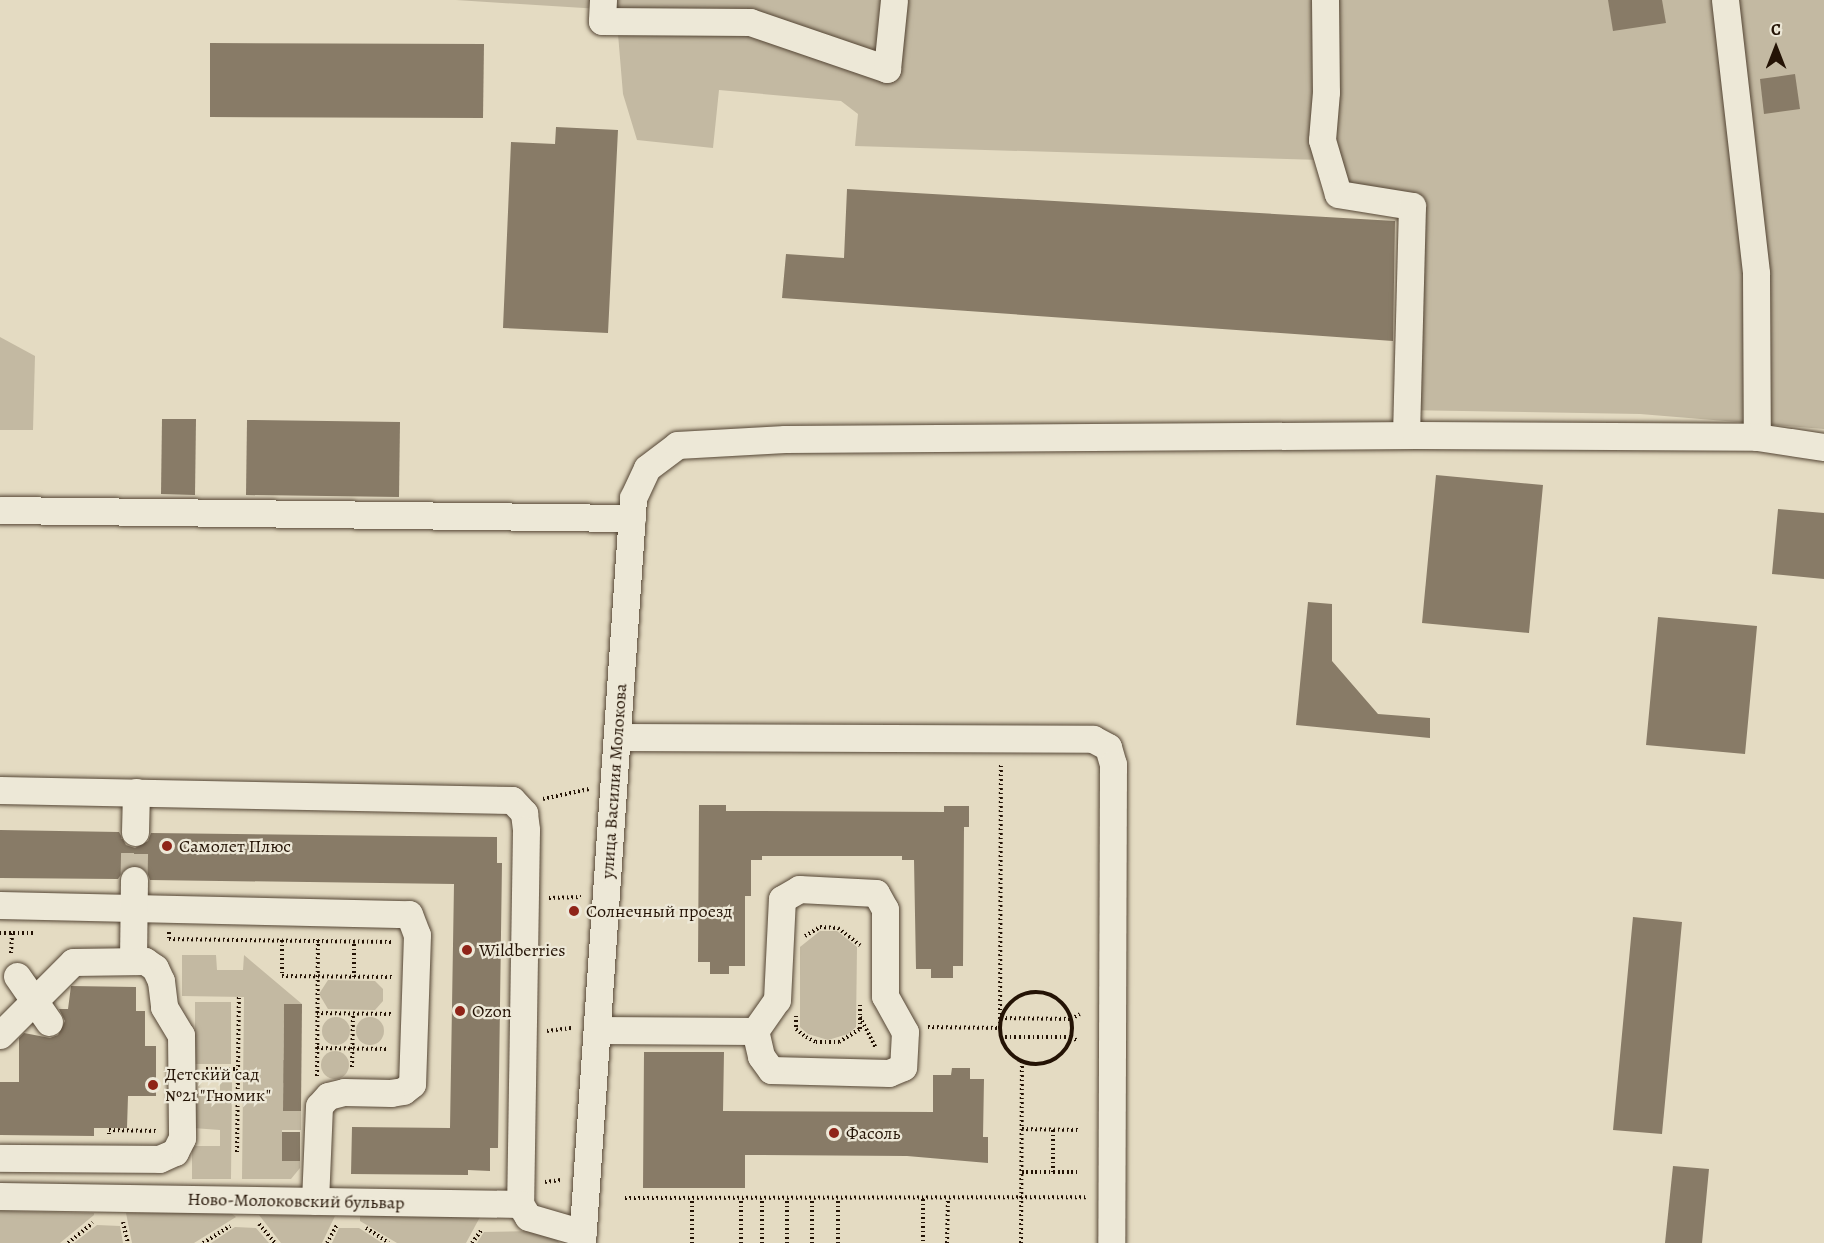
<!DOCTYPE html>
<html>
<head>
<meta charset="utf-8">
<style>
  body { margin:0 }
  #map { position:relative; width:1824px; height:1243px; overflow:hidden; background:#e4dbc2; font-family:Alegreya,serif }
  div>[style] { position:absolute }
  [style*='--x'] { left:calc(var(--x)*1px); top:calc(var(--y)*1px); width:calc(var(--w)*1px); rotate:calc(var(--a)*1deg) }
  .green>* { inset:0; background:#c3b9a2 }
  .round { border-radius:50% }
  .building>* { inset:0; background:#887b67 }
  .minor-tunnel>* { height:27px; margin-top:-13.5px; transform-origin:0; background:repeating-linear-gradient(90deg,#c7bda6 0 27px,transparent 0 41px) }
  .path>* { height:4px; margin-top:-2px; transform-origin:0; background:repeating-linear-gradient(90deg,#241305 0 1.5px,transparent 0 4.5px) }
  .path>.ring { margin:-2px; padding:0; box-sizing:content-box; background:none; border:4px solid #241305; border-radius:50% }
  .roads { filter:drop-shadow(0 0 2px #544534) drop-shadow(0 0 2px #544534) }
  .minor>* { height:27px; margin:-13.5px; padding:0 13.5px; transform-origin:13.5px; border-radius:13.5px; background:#ede8d7 }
  .dots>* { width:16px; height:16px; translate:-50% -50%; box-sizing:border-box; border:3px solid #ede8d7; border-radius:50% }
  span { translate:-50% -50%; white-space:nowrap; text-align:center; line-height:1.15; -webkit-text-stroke:4.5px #ede8d7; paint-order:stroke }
  .street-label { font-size:18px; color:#241305 }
  .poi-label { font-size:18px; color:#241305 }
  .left { translate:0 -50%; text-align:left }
  .north { position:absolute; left:1746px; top:18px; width:60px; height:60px; -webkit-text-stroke:4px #ede8d7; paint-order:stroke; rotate:0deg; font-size:16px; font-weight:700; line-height:24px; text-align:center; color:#241305 }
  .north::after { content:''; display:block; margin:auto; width:21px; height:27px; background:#241305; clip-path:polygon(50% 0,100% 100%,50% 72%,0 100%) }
</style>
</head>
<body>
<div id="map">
  <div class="green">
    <i style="clip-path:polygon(456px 0,1824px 0,1824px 429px,1640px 414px,1400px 410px,1403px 211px,1325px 201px,1321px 160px,855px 146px,858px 114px,841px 101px,719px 90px,713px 148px,637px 140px,623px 94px,616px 10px)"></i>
    <i style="clip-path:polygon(0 337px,35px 356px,33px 430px,0 430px)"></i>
    <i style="clip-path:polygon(820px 931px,837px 931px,857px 947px,856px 1027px,848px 1034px,828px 1040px,808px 1034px,800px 1027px,800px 947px)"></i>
    <i style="clip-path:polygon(182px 955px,216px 955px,217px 970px,243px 970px,244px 955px,302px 1004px,284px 1005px,283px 1060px,301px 1061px,301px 1083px,283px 1083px,283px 1111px,301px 1111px,301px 1130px,282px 1130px,282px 1160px,300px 1161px,300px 1168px,291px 1179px,242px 1179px,244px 997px,182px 996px)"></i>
    <i style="clip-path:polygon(328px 980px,375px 981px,383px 989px,383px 1001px,375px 1010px,328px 1009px,319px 994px)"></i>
    <i style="clip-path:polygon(195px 1002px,231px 1002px,231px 1064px,195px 1064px)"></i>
    <i class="round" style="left:356px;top:1017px;width:28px;height:28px"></i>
    <i class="round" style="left:322px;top:1017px;width:28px;height:28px"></i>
    <i class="round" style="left:321px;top:1051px;width:28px;height:28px"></i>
    <i style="clip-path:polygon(220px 1077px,232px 1077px,231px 1179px,192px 1179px,192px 1146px,220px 1146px,220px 1130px,193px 1128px,193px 1093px,220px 1093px)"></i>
    <i style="clip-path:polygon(0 1211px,94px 1213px,94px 1215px,60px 1243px,0 1243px)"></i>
    <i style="clip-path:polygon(126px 1213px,231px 1213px,236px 1217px,194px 1243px,132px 1243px)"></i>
    <i style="clip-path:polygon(259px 1215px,335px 1216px,322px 1243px,281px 1243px)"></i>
    <i style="clip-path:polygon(360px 1216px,480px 1217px,466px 1243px,397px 1243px,360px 1221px)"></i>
    <i style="clip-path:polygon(97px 1225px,120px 1226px,123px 1243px,74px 1243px)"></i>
    <i style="clip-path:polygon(235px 1227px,256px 1228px,269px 1243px,211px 1243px)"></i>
    <i style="clip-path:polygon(339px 1228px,359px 1228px,382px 1243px,332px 1243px)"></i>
    <i style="clip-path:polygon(537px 1231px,550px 1235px,560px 1243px,477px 1243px,484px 1232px)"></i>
  </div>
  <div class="building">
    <i style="clip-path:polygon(1608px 0,1662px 0,1666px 23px,1613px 31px)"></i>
    <i style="clip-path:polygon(210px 43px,484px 44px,483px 118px,210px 117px)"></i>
    <i style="clip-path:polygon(1795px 74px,1800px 109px,1764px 114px,1760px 79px)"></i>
    <i style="clip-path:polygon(556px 127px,618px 130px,608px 333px,503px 328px,511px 142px,555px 144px)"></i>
    <i style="clip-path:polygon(847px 189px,1395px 221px,1393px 341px,782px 298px,786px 254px,844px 258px)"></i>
    <i style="clip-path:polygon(162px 419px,196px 419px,195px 495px,161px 494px)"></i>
    <i style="clip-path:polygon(247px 420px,400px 422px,399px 497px,246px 495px)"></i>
    <i style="clip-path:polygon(1436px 475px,1543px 485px,1529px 633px,1422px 623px)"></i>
    <i style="clip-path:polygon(1778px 509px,1824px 513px,1824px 579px,1772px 574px)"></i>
    <i style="clip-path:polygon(1308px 602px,1332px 604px,1332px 661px,1378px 714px,1430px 718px,1430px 738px,1296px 725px)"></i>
    <i style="clip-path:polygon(1658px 617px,1757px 626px,1745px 754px,1646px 745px)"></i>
    <i style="clip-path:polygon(699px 805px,726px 805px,726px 811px,762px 811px,944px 812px,944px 806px,969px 806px,969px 827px,964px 827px,963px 966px,953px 966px,953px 978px,931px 978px,931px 969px,916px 969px,914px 860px,902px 860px,902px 856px,762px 856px,762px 860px,751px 860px,751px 896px,745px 896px,745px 966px,729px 966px,729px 974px,710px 974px,710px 962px,698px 962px)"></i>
    <i style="clip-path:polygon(0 830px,119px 832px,126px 845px,135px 848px,148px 841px,151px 833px,497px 837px,497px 863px,502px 863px,498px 1148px,490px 1148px,490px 1171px,468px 1170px,468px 1175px,351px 1174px,352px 1127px,450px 1128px,454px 884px,150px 880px,147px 872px,135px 864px,126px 867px,118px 879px,0 878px)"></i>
    <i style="clip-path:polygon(1633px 917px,1682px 922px,1662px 1134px,1613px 1130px)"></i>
    <i style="clip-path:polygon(71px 986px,136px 987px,136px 1011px,145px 1011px,145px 1046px,156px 1046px,156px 1096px,128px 1096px,127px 1128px,94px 1128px,94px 1136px,0 1135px,0 1082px,19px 1082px,19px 1038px,24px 1033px,50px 1038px,58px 1035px,65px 1021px,59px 1009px,68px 1009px)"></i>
    <i style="clip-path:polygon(284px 1004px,302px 1004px,301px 1111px,283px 1111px)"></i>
    <i style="clip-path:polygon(644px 1052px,724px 1052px,723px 1111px,933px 1112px,933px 1075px,951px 1075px,952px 1068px,970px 1068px,970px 1079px,984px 1079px,983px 1137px,988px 1137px,988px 1163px,907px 1156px,745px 1155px,745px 1188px,643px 1188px)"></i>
    <i style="clip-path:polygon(282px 1132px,300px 1132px,300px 1161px,282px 1161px)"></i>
    <i style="clip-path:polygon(1673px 1166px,1709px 1169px,1702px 1243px,1665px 1243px)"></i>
  </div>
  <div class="minor-tunnel">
    <i style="--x:134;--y:880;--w:48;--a:-88.8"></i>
  </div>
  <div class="path">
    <i style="--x:543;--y:799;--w:47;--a:-12.3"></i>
    <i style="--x:549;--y:898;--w:32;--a:-2"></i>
    <i style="--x:169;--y:932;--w:7;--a:90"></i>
    <i style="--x:169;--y:939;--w:223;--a:0.8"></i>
    <i style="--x:0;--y:933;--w:36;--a:0"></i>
    <i style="--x:805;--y:936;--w:17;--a:-31"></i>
    <i style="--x:820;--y:927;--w:18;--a:3"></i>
    <i style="--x:838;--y:928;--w:28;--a:38"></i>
    <i style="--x:282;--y:940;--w:36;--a:90"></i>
    <i style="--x:282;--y:976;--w:111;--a:0.5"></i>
    <i style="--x:11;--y:953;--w:22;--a:-87"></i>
    <i style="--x:354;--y:977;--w:36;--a:-90"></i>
    <i class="ring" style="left:1000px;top:992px;width:68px;height:68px"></i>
    <i style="--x:317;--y:1013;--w:75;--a:0.8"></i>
    <i style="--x:796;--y:1016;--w:13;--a:90"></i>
    <i style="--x:796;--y:1029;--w:13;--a:39"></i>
    <i style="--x:806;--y:1037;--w:11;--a:27"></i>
    <i style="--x:816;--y:1042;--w:23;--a:0"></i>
    <i style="--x:839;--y:1042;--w:25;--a:-32"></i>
    <i style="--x:860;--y:1029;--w:27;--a:-90"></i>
    <i style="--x:860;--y:1017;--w:35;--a:63"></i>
    <i style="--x:1001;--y:1018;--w:70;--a:0.8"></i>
    <i style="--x:1071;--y:1019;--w:10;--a:-29"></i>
    <i style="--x:928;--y:1027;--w:72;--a:0.8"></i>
    <i style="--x:1000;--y:1028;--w:265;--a:-89.8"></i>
    <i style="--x:547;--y:1031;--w:26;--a:-7"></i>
    <i style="--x:1001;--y:1037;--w:70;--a:0"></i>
    <i style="--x:1071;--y:1037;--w:8;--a:30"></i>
    <i style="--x:317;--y:1048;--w:71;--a:0.8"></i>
    <i style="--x:352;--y:1067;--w:53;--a:-88.9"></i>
    <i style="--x:206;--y:1069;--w:31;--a:0"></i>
    <i style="--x:317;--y:1076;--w:136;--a:-89.6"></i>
    <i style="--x:1022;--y:1129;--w:56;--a:1"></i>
    <i style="--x:109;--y:1134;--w:4;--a:-90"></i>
    <i style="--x:109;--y:1130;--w:48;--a:1.2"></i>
    <i style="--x:237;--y:1152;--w:156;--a:-89.3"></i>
    <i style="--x:1022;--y:1172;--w:55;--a:0"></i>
    <i style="--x:1053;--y:1172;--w:43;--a:-90"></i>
    <i style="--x:545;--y:1182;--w:16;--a:-7"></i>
    <i style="--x:625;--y:1198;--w:461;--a:-0.1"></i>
    <i style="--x:923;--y:1199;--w:44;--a:90"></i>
    <i style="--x:123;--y:1222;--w:22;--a:77"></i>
    <i style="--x:259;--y:1224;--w:25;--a:50"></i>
    <i style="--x:366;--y:1228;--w:27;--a:33"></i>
    <i style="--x:68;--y:1243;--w:32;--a:-39"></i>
    <i style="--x:203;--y:1243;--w:32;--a:-32"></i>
    <i style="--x:327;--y:1243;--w:21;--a:-61"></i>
    <i style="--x:472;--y:1243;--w:17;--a:-54"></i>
    <i style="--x:692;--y:1243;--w:44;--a:-90"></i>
    <i style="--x:741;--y:1243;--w:44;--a:-90"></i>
    <i style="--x:762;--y:1243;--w:44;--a:-90"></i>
    <i style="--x:787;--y:1243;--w:44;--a:-90"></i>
    <i style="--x:812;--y:1243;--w:44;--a:-90"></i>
    <i style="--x:838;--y:1243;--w:44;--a:-90"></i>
    <i style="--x:947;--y:1243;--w:43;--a:-88.7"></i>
    <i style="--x:1021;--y:1243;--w:182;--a:-89.7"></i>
  </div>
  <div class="roads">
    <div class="minor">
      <i style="--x:603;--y:0;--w:21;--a:93"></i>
      <i style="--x:602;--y:21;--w:148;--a:0.4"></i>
      <i style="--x:750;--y:22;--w:145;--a:18.9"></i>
      <i style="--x:887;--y:69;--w:69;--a:-84.2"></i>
      <i style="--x:1325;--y:0;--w:92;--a:89.4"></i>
      <i style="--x:1326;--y:92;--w:48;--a:94.8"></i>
      <i style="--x:1322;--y:140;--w:56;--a:73.5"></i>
      <i style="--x:1338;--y:194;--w:75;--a:9.2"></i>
      <i style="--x:1412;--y:206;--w:229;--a:91.5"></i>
      <i style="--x:1725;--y:0;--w:275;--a:83.5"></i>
      <i style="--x:1756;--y:273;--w:164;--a:89.7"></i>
      <i style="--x:0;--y:510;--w:632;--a:0.73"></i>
      <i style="--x:617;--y:737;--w:476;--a:0.2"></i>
      <i style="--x:1093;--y:739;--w:17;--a:28"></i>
      <i style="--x:1108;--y:747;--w:18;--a:74"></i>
      <i style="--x:1113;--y:764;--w:479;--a:90.2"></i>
      <i style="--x:0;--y:790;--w:512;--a:1.12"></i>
      <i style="--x:512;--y:800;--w:18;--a:47"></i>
      <i style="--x:524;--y:813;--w:17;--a:83"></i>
      <i style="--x:526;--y:830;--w:374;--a:90.9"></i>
      <i style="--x:135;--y:832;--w:40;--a:-88.6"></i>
      <i style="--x:0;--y:905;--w:409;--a:1.3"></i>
      <i style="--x:409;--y:914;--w:22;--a:69"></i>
      <i style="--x:417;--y:935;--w:149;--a:91.9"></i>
      <i style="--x:412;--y:1084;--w:11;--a:142"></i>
      <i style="--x:403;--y:1091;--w:12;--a:171"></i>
      <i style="--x:391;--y:1093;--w:47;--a:-178.8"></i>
      <i style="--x:344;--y:1092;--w:16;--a:166"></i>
      <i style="--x:328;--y:1096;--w:13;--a:132"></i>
      <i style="--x:319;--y:1106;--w:95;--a:92.4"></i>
      <i style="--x:133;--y:961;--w:81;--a:-89.3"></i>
      <i style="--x:17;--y:976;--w:56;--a:55.2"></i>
      <i style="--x:597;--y:1030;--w:158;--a:0.4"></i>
      <i style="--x:755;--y:1031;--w:38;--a:-55"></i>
      <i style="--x:777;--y:1000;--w:101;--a:-87.2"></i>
      <i style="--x:782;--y:899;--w:20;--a:-30"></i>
      <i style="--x:799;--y:889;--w:77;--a:3"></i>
      <i style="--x:876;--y:893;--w:18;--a:61"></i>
      <i style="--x:885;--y:909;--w:87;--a:90"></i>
      <i style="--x:885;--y:996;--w:41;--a:60.9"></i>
      <i style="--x:905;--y:1032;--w:35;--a:93"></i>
      <i style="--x:903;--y:1067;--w:15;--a:157"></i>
      <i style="--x:889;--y:1073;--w:118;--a:-178.5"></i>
      <i style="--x:771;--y:1070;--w:17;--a:-126"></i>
      <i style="--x:761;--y:1056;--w:26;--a:-103"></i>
      <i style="--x:0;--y:1035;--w:103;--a:-45"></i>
      <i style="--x:73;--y:962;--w:72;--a:-0.8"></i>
      <i style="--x:145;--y:961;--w:12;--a:35"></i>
      <i style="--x:155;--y:968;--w:14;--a:65"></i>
      <i style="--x:161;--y:981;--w:26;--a:83"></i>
      <i style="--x:164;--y:1007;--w:33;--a:59"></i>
      <i style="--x:181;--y:1035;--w:103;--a:89.4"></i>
      <i style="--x:182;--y:1138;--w:16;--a:117"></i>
      <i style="--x:175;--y:1152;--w:17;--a:156"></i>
      <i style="--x:159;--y:1159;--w:159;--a:-179.6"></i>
      <i style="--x:0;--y:1196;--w:520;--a:0.88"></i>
      <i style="--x:520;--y:1204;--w:15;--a:58"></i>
      <i style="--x:528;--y:1217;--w:57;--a:16.2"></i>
      <i style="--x:582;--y:1243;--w:747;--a:-86.08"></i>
      <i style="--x:633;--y:498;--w:33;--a:-65"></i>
      <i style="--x:647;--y:468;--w:38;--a:-37"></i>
      <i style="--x:677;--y:445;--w:108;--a:-3.2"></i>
      <i style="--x:785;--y:439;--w:631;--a:-0.36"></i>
      <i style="--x:1416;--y:435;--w:341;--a:0.3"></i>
      <i style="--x:1757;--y:437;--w:68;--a:8.5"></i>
    </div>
  </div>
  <div class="dots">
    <i style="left:167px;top:846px;background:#8f2418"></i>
    <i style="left:574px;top:911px;background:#8f2418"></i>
    <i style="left:467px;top:950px;background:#8f2418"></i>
    <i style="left:460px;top:1011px;background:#8f2418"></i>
    <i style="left:153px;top:1085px;background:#8f2418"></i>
    <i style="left:834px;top:1133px;background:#8f2418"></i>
  </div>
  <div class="street-label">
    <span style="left:614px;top:781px;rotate:-86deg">улица Василия Молокова</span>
    <span style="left:296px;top:1201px;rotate:1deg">Ново-Молоковский бульвар</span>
  </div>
  <div class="poi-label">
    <span class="left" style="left:179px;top:846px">Самолет Плюс</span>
    <span class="left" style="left:586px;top:911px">Солнечный проезд</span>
    <span class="left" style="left:479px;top:950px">Wildberries</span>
    <span class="left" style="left:472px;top:1011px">Ozon</span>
    <span class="left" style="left:165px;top:1085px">Детский сад<br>№21 "Гномик"</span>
    <span class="left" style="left:846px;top:1133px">Фасоль</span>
  </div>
  <div class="north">С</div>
</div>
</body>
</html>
